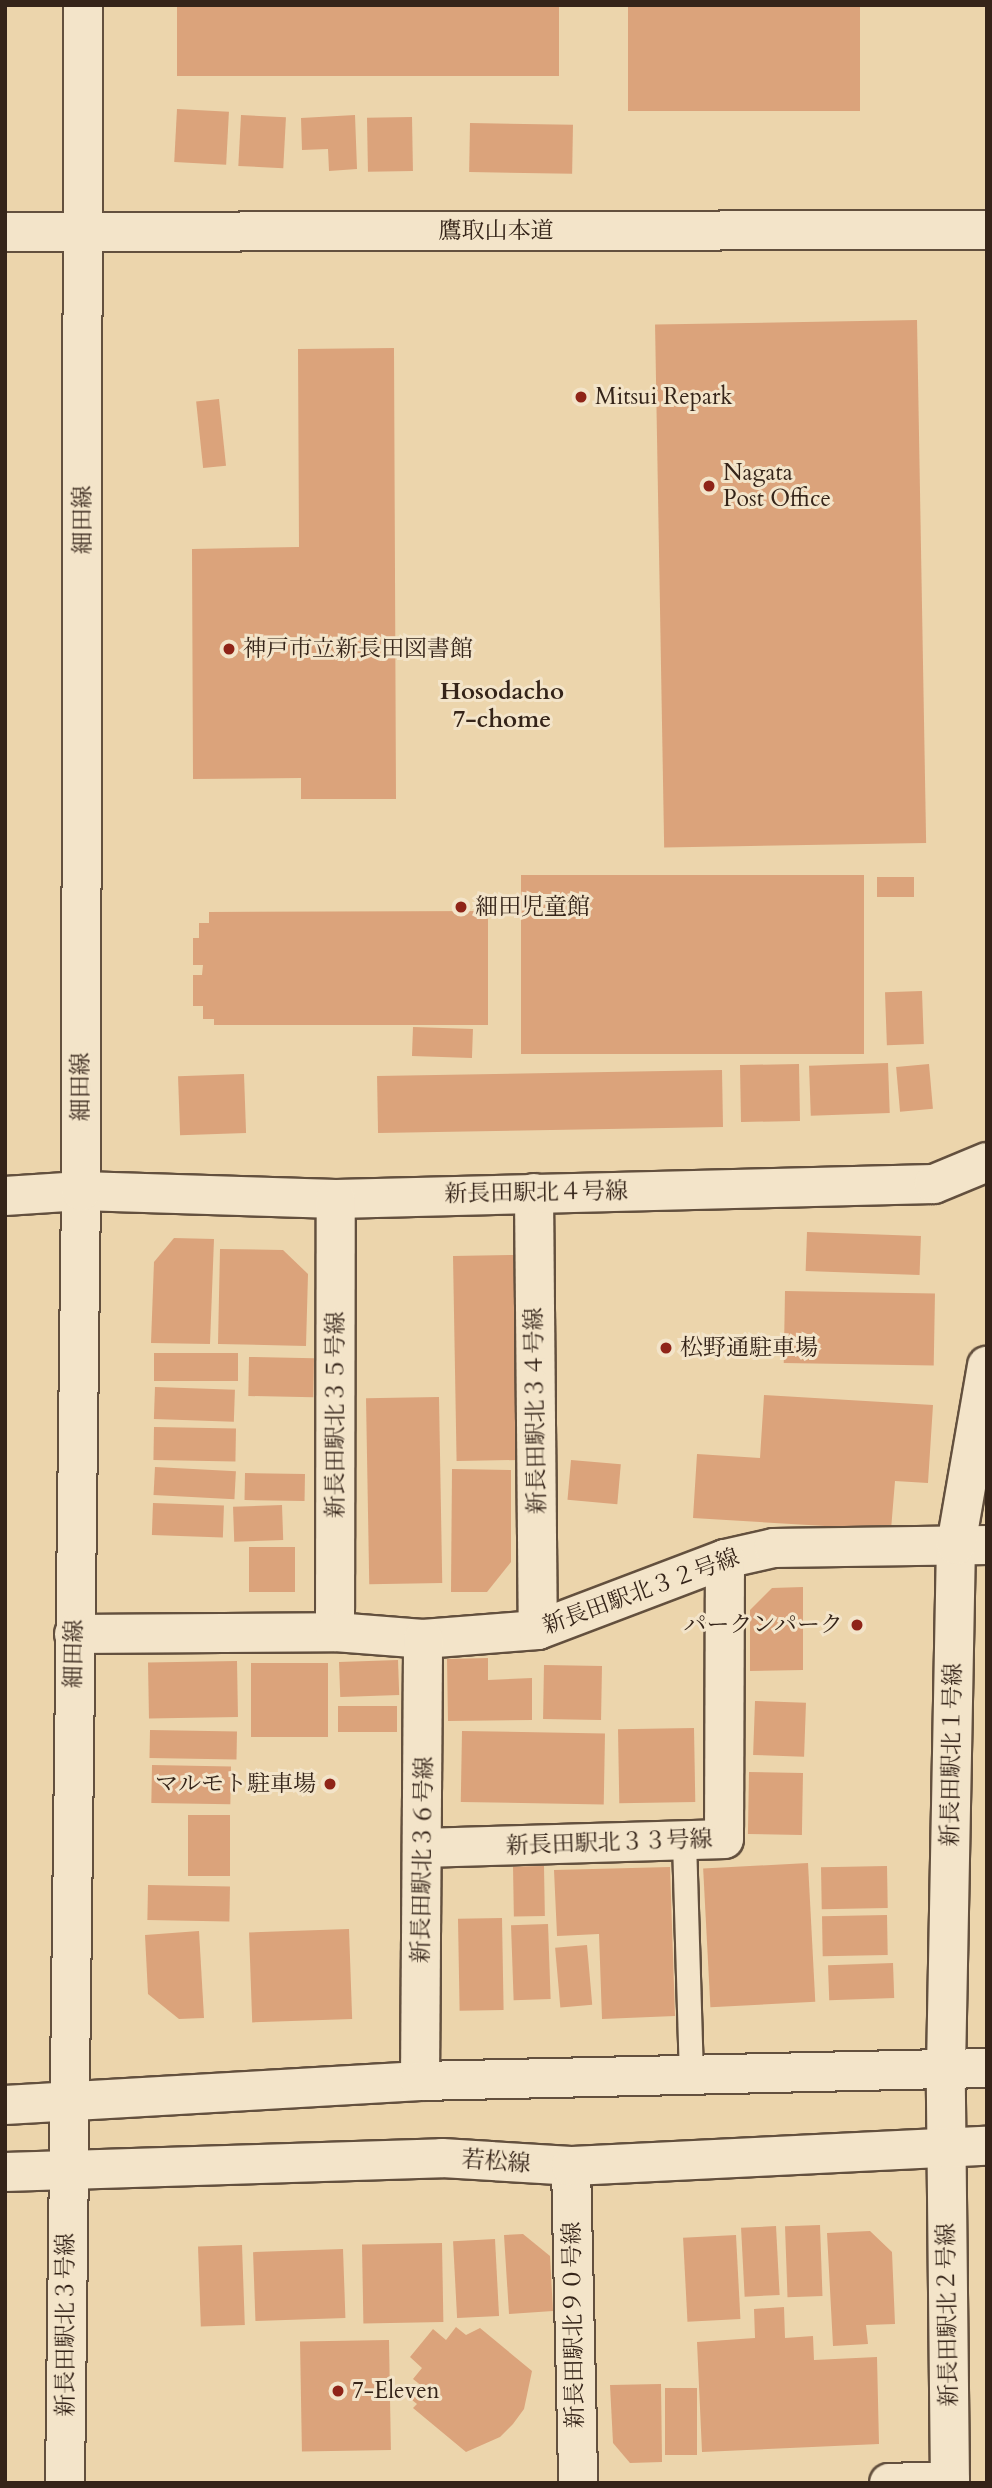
<!DOCTYPE html>
<meta charset="utf-8">
<style>
body{margin:0}
#map{position:relative;width:992px;height:2488px;overflow:hidden;background:#ecd5ac;font-family:Cardo,"Noto Serif JP",serif}
div>[style]{position:absolute}
.building>*{inset:0;background:#dba37b;transform-origin:0 0}
.roads{filter:drop-shadow(2px 0 #63503e) drop-shadow(-2px 0 #63503e) drop-shadow(0 2px #63503e) drop-shadow(0 -2px #63503e)}
.service>*{height:23px;margin:-11.5px;padding:0 11.5px;transform-origin:11.5px;border-radius:11.5px;background:#f3e4c9}
.minor>*{height:38px;margin:-19px;padding:0 19px;transform-origin:19px;border-radius:19px;background:#f3e4c9}
.tertiary>*{height:38px;margin:-19px;padding:0 19px;transform-origin:19px;border-radius:19px;background:#f3e4c9}
.dots>*{width:19px;height:19px;translate:-50% -50%;box-sizing:border-box;border:4px solid #f3e4c9;border-radius:50%}
span{translate:-50% -50%;white-space:nowrap;text-align:center;line-height:1.15;-webkit-text-stroke:6px #f3e4c9;paint-order:stroke}
.street-label{font-size:23px;color:#352419}
.poi-label{font-size:23px;color:#352419}
.left{translate:0 -50%;text-align:left}
.right{translate:-100% -50%;text-align:right}
.neighbourhood-label{font-size:24px;color:#352419;font-weight:700}
.frame{position:absolute;inset:0;border:7px solid #352419;pointer-events:none}
</style>
<div id="map">
<div class="building">
<div style="left:177px;top:5px;width:382px;height:71px"></div>
<div style="left:628px;top:5px;width:232px;height:106px"></div>
<div style="left:177px;top:109px;width:52px;height:53px;rotate:3deg"></div>
<div style="left:241px;top:115px;width:45px;height:51px;rotate:3deg"></div>
<div style="clip-path:polygon(355px 115px,357px 169px,329px 171px,328px 149px,302px 150px,301px 118px)"></div>
<div style="left:412px;top:117px;width:54px;height:45px;rotate:89deg"></div>
<div style="left:470px;top:123px;width:103px;height:49px;rotate:1deg"></div>
<div style="left:917px;top:320px;width:523px;height:262px;rotate:89deg"></div>
<div style="clip-path:polygon(394px 348px,396px 799px,301px 799px,301px 778px,193px 779px,192px 549px,299px 547px,298px 349px)"></div>
<div style="left:219px;top:399px;width:67px;height:23px;rotate:84deg"></div>
<div style="left:521px;top:875px;width:343px;height:179px"></div>
<div style="left:877px;top:877px;width:37px;height:20px"></div>
<div style="clip-path:polygon(488px 911px,488px 1025px,214px 1025px,214px 1019px,203px 1019px,203px 1006px,193px 1006px,193px 975px,202px 975px,203px 965px,193px 965px,193px 938px,199px 938px,199px 923px,209px 923px,209px 912px)"></div>
<div style="left:922px;top:991px;width:53px;height:37px;rotate:88deg"></div>
<div style="left:413px;top:1027px;width:60px;height:29px;rotate:2deg"></div>
<div style="left:888px;top:1063px;width:50px;height:79px;rotate:88deg"></div>
<div style="left:799px;top:1064px;width:57px;height:59px;rotate:89deg"></div>
<div style="left:929px;top:1064px;width:45px;height:33px;rotate:85deg"></div>
<div style="left:722px;top:1070px;width:57px;height:345px;rotate:89deg"></div>
<div style="left:244px;top:1074px;width:59px;height:66px;rotate:88deg"></div>
<div style="left:807px;top:1232px;width:114px;height:39px;rotate:2deg"></div>
<div style="clip-path:polygon(174px 1238px,214px 1239px,210px 1344px,151px 1343px,154px 1262px)"></div>
<div style="clip-path:polygon(220px 1249px,283px 1250px,308px 1274px,306px 1346px,218px 1344px)"></div>
<div style="left:514px;top:1255px;width:205px;height:61px;rotate:89deg"></div>
<div style="left:785px;top:1291px;width:150px;height:72px;rotate:1deg"></div>
<div style="left:154px;top:1353px;width:84px;height:28px"></div>
<div style="left:249px;top:1357px;width:65px;height:39px;rotate:1deg"></div>
<div style="left:155px;top:1387px;width:80px;height:32px;rotate:2deg"></div>
<div style="clip-path:polygon(764px 1395px,933px 1405px,928px 1483px,895px 1481px,891px 1530px,693px 1518px,697px 1454px,760px 1458px)"></div>
<div style="left:439px;top:1397px;width:186px;height:73px;rotate:89deg"></div>
<div style="left:154px;top:1427px;width:82px;height:33px;rotate:1deg"></div>
<div style="left:571px;top:1460px;width:50px;height:40px;rotate:5deg"></div>
<div style="left:155px;top:1467px;width:81px;height:28px;rotate:3deg"></div>
<div style="clip-path:polygon(452px 1469px,511px 1470px,511px 1562px,487px 1592px,451px 1592px)"></div>
<div style="left:245px;top:1473px;width:60px;height:27px;rotate:1deg"></div>
<div style="left:153px;top:1503px;width:71px;height:32px;rotate:2deg"></div>
<div style="left:282px;top:1505px;width:35px;height:49px;rotate:88deg"></div>
<div style="left:249px;top:1547px;width:46px;height:45px"></div>
<div style="clip-path:polygon(803px 1587px,803px 1670px,750px 1671px,750px 1610px,772px 1588px)"></div>
<div style="clip-path:polygon(488px 1658px,488px 1680px,532px 1678px,532px 1720px,448px 1721px,447px 1659px)"></div>
<div style="left:398px;top:1660px;width:35px;height:59px;rotate:88deg"></div>
<div style="left:237px;top:1661px;width:56px;height:89px;rotate:89deg"></div>
<div style="left:251px;top:1663px;width:77px;height:74px"></div>
<div style="left:544px;top:1665px;width:58px;height:54px;rotate:1deg"></div>
<div style="left:755px;top:1701px;width:51px;height:54px;rotate:2deg"></div>
<div style="left:397px;top:1706px;width:26px;height:59px;rotate:90deg"></div>
<div style="left:694px;top:1728px;width:74px;height:76px;rotate:89deg"></div>
<div style="left:150px;top:1730px;width:87px;height:28px;rotate:1deg"></div>
<div style="left:462px;top:1731px;width:143px;height:71px;rotate:1deg"></div>
<div style="left:152px;top:1765px;width:79px;height:38px;rotate:1deg"></div>
<div style="left:749px;top:1772px;width:54px;height:62px;rotate:1deg"></div>
<div style="left:188px;top:1815px;width:42px;height:61px"></div>
<div style="left:808px;top:1863px;width:139px;height:105px;rotate:87deg"></div>
<div style="left:544px;top:1866px;width:50px;height:31px;rotate:89deg"></div>
<div style="left:887px;top:1866px;width:42px;height:66px;rotate:89deg"></div>
<div style="clip-path:polygon(670px 1867px,675px 2016px,602px 2019px,599px 1934px,557px 1936px,554px 1870px)"></div>
<div style="left:148px;top:1885px;width:82px;height:35px;rotate:1deg"></div>
<div style="left:887px;top:1915px;width:40px;height:65px;rotate:89deg"></div>
<div style="left:502px;top:1918px;width:92px;height:44px;rotate:89deg"></div>
<div style="left:548px;top:1924px;width:75px;height:37px;rotate:88deg"></div>
<div style="left:349px;top:1929px;width:90px;height:100px;rotate:88deg"></div>
<div style="clip-path:polygon(199px 1931px,204px 2018px,179px 2019px,148px 1994px,145px 1935px)"></div>
<div style="left:587px;top:1945px;width:60px;height:32px;rotate:85deg"></div>
<div style="left:893px;top:1963px;width:35px;height:65px;rotate:88deg"></div>
<div style="left:820px;top:2225px;width:71px;height:35px;rotate:88deg"></div>
<div style="left:776px;top:2226px;width:69px;height:35px;rotate:87deg"></div>
<div style="clip-path:polygon(870px 2231px,892px 2252px,895px 2324px,866px 2325px,868px 2344px,833px 2346px,827px 2233px)"></div>
<div style="clip-path:polygon(523px 2234px,550px 2256px,553px 2311px,509px 2314px,504px 2235px)"></div>
<div style="left:736px;top:2235px;width:84px;height:53px;rotate:87deg"></div>
<div style="left:495px;top:2239px;width:77px;height:42px;rotate:87deg"></div>
<div style="left:442px;top:2243px;width:79px;height:80px;rotate:89deg"></div>
<div style="left:242px;top:2245px;width:80px;height:44px;rotate:88deg"></div>
<div style="left:343px;top:2249px;width:69px;height:90px;rotate:88deg"></div>
<div style="clip-path:polygon(784px 2307px,785px 2338px,813px 2336px,814px 2360px,877px 2357px,879px 2444px,702px 2452px,697px 2342px,755px 2338px,754px 2309px)"></div>
<div style="clip-path:polygon(456px 2327px,466px 2335px,480px 2328px,532px 2371px,524px 2409px,513px 2424px,500px 2437px,466px 2452px,413px 2408px,417px 2404px,412px 2400px,423px 2387px,413px 2379px,422px 2368px,410px 2357px,433px 2329px,446px 2340px)"></div>
<div style="left:389px;top:2340px;width:110px;height:89px;rotate:89deg"></div>
<div style="clip-path:polygon(661px 2384px,662px 2462px,630px 2463px,613px 2443px,610px 2385px)"></div>
<div style="left:665px;top:2388px;width:32px;height:67px"></div>
</div>
<div class="roads">
<div class="service">
<div style="left:684px;top:1841px;width:234px;rotate:88.3deg"></div>
</div>
<div class="minor">
<div style="left:534px;top:1193px;width:437px;rotate:89.5deg"></div>
<div style="left:5px;top:1196px;width:76px;rotate:-3.8deg"></div>
<div style="left:81px;top:1191px;width:255px;rotate:1.8deg"></div>
<div style="left:336px;top:1199px;width:598px;rotate:-1.44deg"></div>
<div style="left:934px;top:1184px;width:57px;rotate:-22.5deg"></div>
<div style="left:335px;top:1632px;width:433px;rotate:-89.9deg"></div>
<div style="left:74px;top:1634px;width:261px;rotate:-0.4deg"></div>
<div style="left:335px;top:1632px;width:88px;rotate:4.5deg"></div>
<div style="left:423px;top:1639px;width:115px;rotate:-4.5deg"></div>
<div style="left:538px;top:1630px;width:200px;rotate:-20.8deg"></div>
<div style="left:725px;top:1559px;width:50px;rotate:-12.7deg"></div>
<div style="left:774px;top:1548px;width:213px;rotate:-0.8deg"></div>
<div style="left:424px;top:1848px;width:300px;rotate:-1.7deg"></div>
<div style="left:724px;top:1839px;width:280px;rotate:-89.8deg"></div>
<div style="left:420px;top:2081px;width:442px;rotate:-89.6deg"></div>
<div style="left:571px;top:2166px;width:317px;rotate:88.7deg"></div>
<div style="left:889px;top:2483px;width:61px;rotate:-1.9deg"></div>
<div style="left:950px;top:2483px;width:414px;rotate:-90.6deg"></div>
<div style="left:946px;top:2069px;width:524px;rotate:-88.91deg"></div>
<div style="left:956px;top:1545px;width:182px;rotate:-80.2deg"></div>
</div>
<div class="tertiary">
<div style="left:5px;top:232px;width:982px;rotate:-0.12deg"></div>
<div style="left:5px;top:2105px;width:416px;rotate:-3.3deg"></div>
<div style="left:420px;top:2081px;width:567px;rotate:-1.31deg"></div>
<div style="left:5px;top:2172px;width:437px;rotate:-1.8deg"></div>
<div style="left:442px;top:2158px;width:129px;rotate:3.5deg"></div>
<div style="left:571px;top:2166px;width:416px;rotate:-2.8deg"></div>
<div style="left:65px;top:2483px;width:1292px;rotate:-89.29deg"></div>
<div style="left:81px;top:1191px;width:1186px;rotate:-89.9deg"></div>
</div>
</div>
<div class="dots">
<div style="left:581px;top:397px;background:#8f2418"></div>
<div style="left:709px;top:486px;background:#8f2418"></div>
<div style="left:229px;top:649px;background:#8f2418"></div>
<div style="left:461px;top:907px;background:#8f2418"></div>
<div style="left:666px;top:1348px;background:#8f2418"></div>
<div style="left:857px;top:1625px;background:#8f2418"></div>
<div style="left:330px;top:1784px;background:#8f2418"></div>
<div style="left:338px;top:2391px;background:#8f2418"></div>
</div>
<div class="street-label">
<span style="left:496px;top:231px">鷹取山本道</span>
<span style="left:83px;top:520px;rotate:-90deg">細田線</span>
<span style="left:81px;top:1087px;rotate:-90deg">細田線</span>
<span style="left:536px;top:1193px;rotate:-1deg">新長田駅北４号線</span>
<span style="left:536px;top:1411px;rotate:-91deg">新長田駅北３４号線</span>
<span style="left:336px;top:1415px;rotate:-90deg">新長田駅北３５号線</span>
<span style="left:641px;top:1592px;rotate:-20deg">新長田駅北３２号線</span>
<span style="left:74px;top:1654px;rotate:-89deg">細田線</span>
<span style="left:952px;top:1755px;rotate:-89deg">新長田駅北１号線</span>
<span style="left:609px;top:1843px;rotate:-2deg">新長田駅北３３号線</span>
<span style="left:423px;top:1860px;rotate:-89deg">新長田駅北３６号線</span>
<span style="left:496px;top:2162px;rotate:4deg">若松線</span>
<span style="left:948px;top:2315px;rotate:-91deg">新長田駅北２号線</span>
<span style="left:66px;top:2325px;rotate:-90deg">新長田駅北３号線</span>
<span style="left:574px;top:2325px;rotate:-91deg">新長田駅北９０号線</span>
</div>
<div class="poi-label">
<span class="left" style="left:595px;top:397px">Mitsui Repark</span>
<span class="left" style="left:723px;top:486px">Nagata<br>Post Office</span>
<span class="left" style="left:243px;top:649px">神戸市立新長田図書館</span>
<span class="left" style="left:475px;top:907px">細田児童館</span>
<span class="left" style="left:680px;top:1348px">松野通駐車場</span>
<span class="right" style="left:843px;top:1625px">パークンパーク</span>
<span class="right" style="left:316px;top:1784px">マルモト駐車場</span>
<span class="left" style="left:352px;top:2391px">7-Eleven</span>
</div>
<div class="neighbourhood-label">
<span style="left:502px;top:706px">Hosodacho<br>7-chome</span>
</div>
<div class="frame"></div>
</div>
